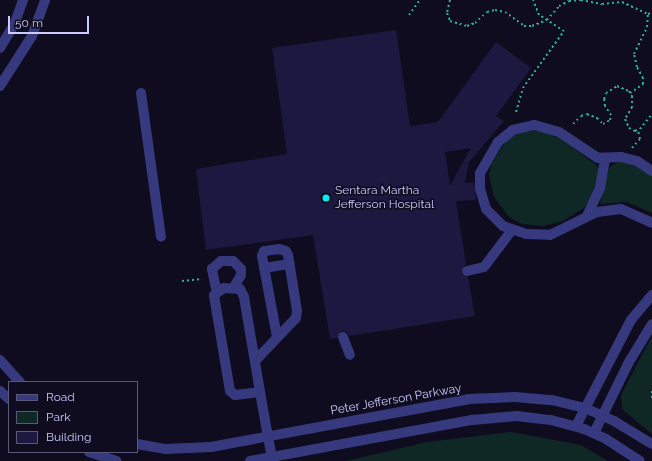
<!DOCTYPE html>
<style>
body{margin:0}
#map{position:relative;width:652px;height:461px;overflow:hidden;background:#0e0c1e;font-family:Raleway,sans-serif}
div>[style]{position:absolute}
.green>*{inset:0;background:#0f2826}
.building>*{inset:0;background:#1d183f}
.path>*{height:2px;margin-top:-1px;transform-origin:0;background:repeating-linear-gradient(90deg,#2daf9e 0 2px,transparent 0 5px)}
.minor>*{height:10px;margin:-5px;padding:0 5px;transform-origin:5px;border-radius:5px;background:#37397e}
.dots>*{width:11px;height:11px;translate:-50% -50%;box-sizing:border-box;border:2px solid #0e0c1e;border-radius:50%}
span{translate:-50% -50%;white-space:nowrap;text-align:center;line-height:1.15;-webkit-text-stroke:3px #0e0c1e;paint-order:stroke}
.poi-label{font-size:12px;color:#cccaff}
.left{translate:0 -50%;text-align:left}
.street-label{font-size:12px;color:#cccaff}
.legend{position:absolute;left:8px;top:381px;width:130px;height:72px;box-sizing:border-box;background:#0e0c1e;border:1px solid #5a5878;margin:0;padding:5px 7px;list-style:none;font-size:12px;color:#cccaff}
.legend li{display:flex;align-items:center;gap:8px;height:20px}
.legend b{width:20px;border:1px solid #5a5878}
.scale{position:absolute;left:8px;top:16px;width:81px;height:18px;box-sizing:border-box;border:2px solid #cccaff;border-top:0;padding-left:5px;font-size:12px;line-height:14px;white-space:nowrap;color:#cccaff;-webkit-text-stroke:3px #0e0c1e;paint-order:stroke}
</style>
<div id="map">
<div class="green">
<div style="clip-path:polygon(540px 130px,563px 140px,595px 164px,599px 169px,600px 179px,590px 200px,584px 208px,563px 221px,543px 226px,522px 224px,509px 217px,494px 197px,489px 176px,491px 165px,506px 140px,523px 131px)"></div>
<div style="clip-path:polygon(619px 161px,638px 164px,652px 175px,652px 213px,627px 202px,600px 204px,609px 168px)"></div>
<div style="clip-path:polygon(652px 336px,652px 434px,622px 409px,621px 395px)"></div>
<div style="clip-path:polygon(511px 432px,581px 445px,608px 461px,346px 461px,427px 442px)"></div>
</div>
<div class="building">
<div style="clip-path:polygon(evenodd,396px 30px,410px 126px,438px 122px,496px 42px,531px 68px,496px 116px,504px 121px,469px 162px,465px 183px,474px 182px,476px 200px,456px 201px,466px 264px,461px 272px,468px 277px,475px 316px,350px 336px,347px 332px,341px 331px,337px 338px,330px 339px,313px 235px,206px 250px,196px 169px,287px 154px,272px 48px,396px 30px,471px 148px,469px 151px,450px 186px,445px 152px,471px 148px)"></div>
</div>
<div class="path">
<div style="left:450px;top:0;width:13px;rotate:103deg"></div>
<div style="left:447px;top:13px;width:9px;rotate:69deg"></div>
<div style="left:450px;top:21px;width:18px;rotate:16deg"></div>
<div style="left:467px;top:26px;width:9px;rotate:-21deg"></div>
<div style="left:475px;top:23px;width:16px;rotate:-43deg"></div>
<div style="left:487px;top:12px;width:8px;rotate:-14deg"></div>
<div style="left:495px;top:10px;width:10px;rotate:11deg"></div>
<div style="left:505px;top:12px;width:24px;rotate:36deg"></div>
<div style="left:524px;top:26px;width:8px"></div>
<div style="left:532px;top:26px;width:16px;rotate:-22deg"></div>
<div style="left:547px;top:20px;width:18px;rotate:-49deg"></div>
<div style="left:559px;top:6px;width:11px;rotate:-27deg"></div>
<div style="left:569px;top:1px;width:12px;rotate:-5deg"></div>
<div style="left:581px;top:0;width:21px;rotate:11deg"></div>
<div style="left:602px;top:4px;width:20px;rotate:-6deg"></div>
<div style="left:622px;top:2px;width:29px;rotate:25deg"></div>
<div style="left:648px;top:14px;width:4px;rotate:-14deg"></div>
<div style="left:409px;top:15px;width:19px;rotate:-54deg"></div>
<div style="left:630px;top:93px;width:16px;rotate:-35deg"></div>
<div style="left:643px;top:84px;width:6px;rotate:-90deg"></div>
<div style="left:643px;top:78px;width:13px;rotate:-119deg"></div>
<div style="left:637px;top:67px;width:13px;rotate:-103deg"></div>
<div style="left:634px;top:54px;width:30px;rotate:-64deg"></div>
<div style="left:647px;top:27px;width:13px;rotate:-86deg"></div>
<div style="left:516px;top:112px;width:25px;rotate:-74deg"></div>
<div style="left:523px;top:88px;width:70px;rotate:-54.3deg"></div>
<div style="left:564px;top:31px;width:30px;rotate:-147deg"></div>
<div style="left:539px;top:15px;width:16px;rotate:-112deg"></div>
<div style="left:573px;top:124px;width:11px;rotate:-45deg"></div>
<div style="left:581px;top:116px;width:6px;rotate:-18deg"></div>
<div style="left:587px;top:114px;width:11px;rotate:22deg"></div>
<div style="left:597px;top:118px;width:8px;rotate:45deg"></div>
<div style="left:603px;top:124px;width:8px;rotate:-30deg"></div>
<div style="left:610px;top:120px;width:5px;rotate:-79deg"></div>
<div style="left:611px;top:115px;width:11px;rotate:-124deg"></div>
<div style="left:605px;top:106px;width:7px;rotate:-98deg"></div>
<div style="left:604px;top:99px;width:6px;rotate:-72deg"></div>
<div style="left:606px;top:93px;width:13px;rotate:-32deg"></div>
<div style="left:617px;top:86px;width:13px;rotate:23deg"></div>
<div style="left:629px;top:91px;width:6px;rotate:59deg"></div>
<div style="left:632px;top:96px;width:11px;rotate:90deg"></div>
<div style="left:632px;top:107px;width:14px;rotate:120deg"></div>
<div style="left:625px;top:119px;width:10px;rotate:66deg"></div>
<div style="left:629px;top:128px;width:7px;rotate:27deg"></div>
<div style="left:635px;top:131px;width:5px;rotate:-22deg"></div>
<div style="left:640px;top:129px;width:19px;rotate:-51deg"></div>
<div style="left:632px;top:148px;width:12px;rotate:-48deg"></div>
<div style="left:640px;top:139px;width:9px;rotate:-103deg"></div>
<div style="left:182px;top:281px;width:20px;rotate:-6deg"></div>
<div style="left:652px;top:391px;width:8px;rotate:90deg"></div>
</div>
<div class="minor">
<div style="left:0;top:48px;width:27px;rotate:-59deg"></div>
<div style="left:14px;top:25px;width:27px;rotate:-70deg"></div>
<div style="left:0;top:86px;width:59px;rotate:-57.4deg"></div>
<div style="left:32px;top:36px;width:38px;rotate:-70deg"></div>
<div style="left:141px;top:93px;width:145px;rotate:82.1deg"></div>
<div style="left:652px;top:171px;width:18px;rotate:-146deg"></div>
<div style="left:637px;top:161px;width:16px;rotate:-166deg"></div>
<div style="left:621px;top:157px;width:23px;rotate:178deg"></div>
<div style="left:598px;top:158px;width:47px;rotate:-146.3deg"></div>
<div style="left:559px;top:132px;width:26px;rotate:-164deg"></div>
<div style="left:534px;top:125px;width:22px;rotate:167deg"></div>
<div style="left:513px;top:130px;width:19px;rotate:141deg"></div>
<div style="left:498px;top:142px;width:36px;rotate:120deg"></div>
<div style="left:480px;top:173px;width:16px;rotate:90deg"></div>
<div style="left:480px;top:189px;width:21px;rotate:73deg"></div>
<div style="left:486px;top:209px;width:24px;rotate:45deg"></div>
<div style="left:503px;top:226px;width:24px;rotate:19deg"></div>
<div style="left:526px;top:234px;width:24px;rotate:2deg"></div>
<div style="left:550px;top:235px;width:52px;rotate:-26.1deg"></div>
<div style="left:597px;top:212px;width:24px;rotate:-7deg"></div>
<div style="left:621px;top:209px;width:34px;rotate:24deg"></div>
<div style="left:587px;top:216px;width:31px;rotate:-65deg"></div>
<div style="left:600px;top:188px;width:28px;rotate:-80deg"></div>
<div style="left:264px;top:268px;width:26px;rotate:-9deg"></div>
<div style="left:467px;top:271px;width:17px;rotate:-13deg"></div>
<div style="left:484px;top:267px;width:46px;rotate:-52.9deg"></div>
<div style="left:217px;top:293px;width:25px;rotate:-102deg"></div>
<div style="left:212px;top:269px;width:12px;rotate:-42deg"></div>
<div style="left:221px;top:261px;width:12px"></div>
<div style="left:233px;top:261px;width:11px;rotate:45deg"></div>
<div style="left:241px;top:269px;width:6px;rotate:90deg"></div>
<div style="left:241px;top:275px;width:14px;rotate:120deg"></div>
<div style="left:343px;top:337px;width:19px;rotate:69deg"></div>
<div style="left:0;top:360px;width:30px;rotate:48deg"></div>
<div style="left:255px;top:361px;width:59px;rotate:-46.4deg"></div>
<div style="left:296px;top:318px;width:7px;rotate:-82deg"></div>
<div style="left:297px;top:311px;width:57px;rotate:-99.1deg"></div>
<div style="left:288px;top:255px;width:4px;rotate:-117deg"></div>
<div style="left:286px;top:251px;width:7px;rotate:-164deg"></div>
<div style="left:279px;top:249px;width:15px;rotate:172deg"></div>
<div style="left:264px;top:251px;width:5px;rotate:112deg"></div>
<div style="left:262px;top:256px;width:82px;rotate:79.5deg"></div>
<div style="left:0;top:391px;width:12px;rotate:42deg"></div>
<div style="left:260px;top:392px;width:25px;rotate:173deg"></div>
<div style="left:235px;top:395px;width:6px;rotate:-141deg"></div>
<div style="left:230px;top:391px;width:97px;rotate:-99.5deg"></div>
<div style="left:214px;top:295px;width:12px;rotate:-35deg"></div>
<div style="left:224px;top:288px;width:16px;rotate:4deg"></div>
<div style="left:240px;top:289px;width:9px;rotate:63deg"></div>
<div style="left:244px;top:297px;width:96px;rotate:80.4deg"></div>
<div style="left:260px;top:392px;width:46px;rotate:79.9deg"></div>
<div style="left:268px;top:437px;width:20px;rotate:79deg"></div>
<div style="left:576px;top:426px;width:119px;rotate:-62.6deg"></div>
<div style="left:631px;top:320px;width:33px;rotate:-50deg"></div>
<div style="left:594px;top:433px;width:79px;rotate:-63.8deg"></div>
<div style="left:629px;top:362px;width:44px;rotate:-58.8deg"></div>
<div style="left:137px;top:444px;width:28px;rotate:10deg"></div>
<div style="left:165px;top:449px;width:46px;rotate:-2.5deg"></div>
<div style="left:211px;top:447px;width:262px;rotate:-10.5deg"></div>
<div style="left:469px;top:399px;width:46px;rotate:-2.5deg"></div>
<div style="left:515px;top:397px;width:37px;rotate:5deg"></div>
<div style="left:552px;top:400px;width:34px;rotate:14deg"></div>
<div style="left:585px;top:408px;width:32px;rotate:24deg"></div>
<div style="left:614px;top:421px;width:44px;rotate:31.2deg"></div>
<div style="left:89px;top:452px;width:29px;rotate:18deg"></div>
<div style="left:250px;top:461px;width:226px;rotate:-10.5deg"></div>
<div style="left:472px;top:420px;width:45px;rotate:-5.1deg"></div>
<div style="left:517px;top:416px;width:34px;rotate:7deg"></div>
<div style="left:551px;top:420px;width:34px;rotate:15deg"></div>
<div style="left:584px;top:429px;width:24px;rotate:24deg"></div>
<div style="left:606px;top:439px;width:40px;rotate:32.9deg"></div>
</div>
<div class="dots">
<div style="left:326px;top:198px;background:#00edf4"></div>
</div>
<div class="poi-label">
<span class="left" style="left:335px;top:198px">Sentara Martha<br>Jefferson Hospital</span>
</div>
<div class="street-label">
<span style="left:396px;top:400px;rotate:-10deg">Peter Jefferson Parkway</span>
</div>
<ul class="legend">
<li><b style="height:5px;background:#37397e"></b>Road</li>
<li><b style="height:11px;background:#0f2826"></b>Park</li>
<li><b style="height:11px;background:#1d183f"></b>Building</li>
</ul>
<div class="scale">50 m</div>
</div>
